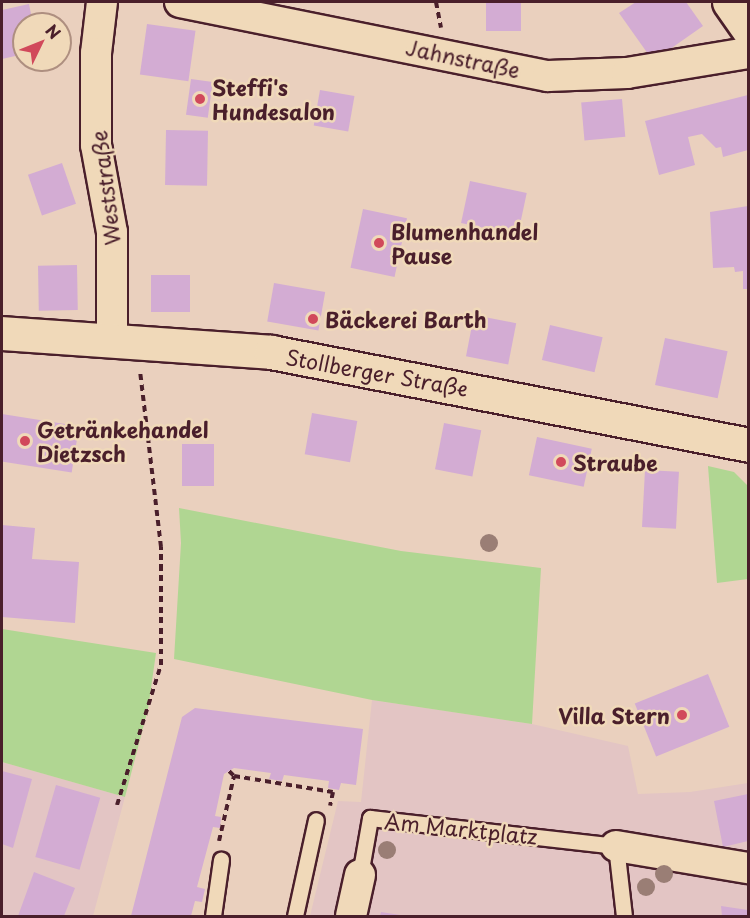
<!DOCTYPE html>
<meta charset="utf-8">
<style>
body{margin:0}
#map{position:relative;width:750px;height:918px;overflow:hidden;background:#ead0be;font-family:"Playpen Sans",sans-serif}
div>[style]{position:absolute}
.built>*{inset:0;background:#e3c5c4}
.green>*{inset:0;background:#b0d692}
.building>*{inset:0;background:#d3acd3;transform-origin:0 0}
.path>*{height:4px;margin-top:-2px;transform-origin:0;background:repeating-linear-gradient(90deg,#4a1f2b 0 6px,transparent 0 10.5px)}
.roads{filter:drop-shadow(2px 0 #4a1f2b) drop-shadow(-2px 0 #4a1f2b) drop-shadow(0 2px #4a1f2b) drop-shadow(0 -2px #4a1f2b)}
.service>*{height:15px;margin:-7.5px;padding:0 7.5px;transform-origin:7.5px;border-radius:7.5px;background:#f0d9b9}
.minor>*{height:30px;margin:-15px;padding:0 15px;transform-origin:15px;border-radius:15px;background:#f0d9b9}
.tertiary>*{height:33px;margin:-16.5px;padding:0 16.5px;transform-origin:16.5px;border-radius:16.5px;background:#f0d9b9}
.secondary>*{height:33px;margin:-16.5px;padding:0 16.5px;transform-origin:16.5px;border-radius:16.5px;background:#f0d9b9}
.trees>*{width:18px;height:18px;margin:-9px;border-radius:50%;background:#9a7e75}
.dots>*{width:16px;height:16px;translate:-50% -50%;box-sizing:border-box;border:3px solid #f0d9b9;border-radius:50%}
span{translate:-50% -50%;white-space:nowrap;text-align:center;line-height:1.15;-webkit-text-stroke:5px #f0d9b9;paint-order:stroke}
.street-label{font-size:21px;color:#4a1f2b}
.poi-label{font-size:21px;color:#4a1f2b;font-weight:700}
.left{translate:0 -50%;text-align:left}
.right{translate:-100% -50%;text-align:right}
.frame{position:absolute;inset:0;border:3px solid #4a1f2b;pointer-events:none}
.north{position:absolute;left:12px;top:12px;width:60px;height:60px;box-sizing:border-box;background:#f0d9b9;border:2px solid #ae8f80;border-radius:50%;rotate:47deg;font-size:16px;font-weight:700;line-height:24px;text-align:center;color:#4a1f2b}
.north::after{content:'';display:block;margin:auto;width:21px;height:27px;background:#d1495b;clip-path:polygon(50% 0,100% 100%,50% 72%,0 100%)}
</style>
<div id="map">
<div class="built">
<div style="clip-path:polygon(372px 700px,532px 724px,628px 746px,638px 794px,690px 792px,748px 783px,748px 916px,310px 916px,338px 801px,361px 802px)"></div>
<div style="clip-path:polygon(2px 762px,125px 797px,93px 916px,2px 916px)"></div>
</div>
<div class="green">
<div style="clip-path:polygon(708px 466px,734px 472px,748px 486px,748px 579px,717px 583px)"></div>
<div style="clip-path:polygon(179px 508px,401px 551px,541px 568px,532px 724px,372px 700px,174px 659px,181px 543px)"></div>
<div style="clip-path:polygon(2px 629px,156px 653px,148px 709px,125px 797px,2px 762px)"></div>
</div>
<div class="building">
<div style="left:486px;top:2px;width:35px;height:29px"></div>
<div style="clip-path:polygon(636px 2px,686px 2px,703px 26px,653px 61px,619px 13px)"></div>
<div style="clip-path:polygon(29px 4px,33px 24px,24px 24px,24px 54px,2px 59px,2px 10px)"></div>
<div style="left:147px;top:24px;width:49px;height:51px;rotate:8deg"></div>
<div style="left:191px;top:79px;width:22px;height:36px;rotate:8deg"></div>
<div style="left:320px;top:90px;width:35px;height:36px;rotate:10deg"></div>
<div style="clip-path:polygon(748px 95px,748px 150px,723px 157px,721px 147px,716px 148px,702px 134px,688px 137px,695px 165px,659px 175px,645px 121px)"></div>
<div style="left:622px;top:99px;width:38px;height:41px;rotate:85deg"></div>
<div style="left:166px;top:130px;width:42px;height:55px;rotate:1deg"></div>
<div style="left:62px;top:163px;width:43px;height:36px;rotate:71deg"></div>
<div style="left:470px;top:181px;width:58px;height:43px;rotate:12deg"></div>
<div style="clip-path:polygon(748px 206px,748px 289px,743px 289px,743px 271px,735px 272px,734px 267px,713px 268px,710px 212px)"></div>
<div style="left:363px;top:209px;width:45px;height:60px;rotate:12deg"></div>
<div style="left:77px;top:265px;width:45px;height:39px;rotate:89deg"></div>
<div style="left:151px;top:275px;width:39px;height:37px"></div>
<div style="left:274px;top:283px;width:52px;height:39px;rotate:10deg"></div>
<div style="left:474px;top:315px;width:43px;height:42px;rotate:11deg"></div>
<div style="left:550px;top:325px;width:54px;height:36px;rotate:13deg"></div>
<div style="left:665px;top:338px;width:64px;height:48px;rotate:12deg"></div>
<div style="left:312px;top:413px;width:46px;height:42px;rotate:10deg"></div>
<div style="left:2px;top:414px;width:78px;height:47px;rotate:9deg"></div>
<div style="left:444px;top:423px;width:38px;height:47px;rotate:11deg"></div>
<div style="left:537px;top:437px;width:56px;height:39px;rotate:12deg"></div>
<div style="left:182px;top:444px;width:32px;height:42px"></div>
<div style="left:645px;top:470px;width:34px;height:57px;rotate:3deg"></div>
<div style="clip-path:polygon(2px 525px,35px 528px,32px 559px,79px 562px,75px 623px,2px 617px)"></div>
<div style="left:708px;top:674px;width:57px;height:79px;rotate:68deg"></div>
<div style="clip-path:polygon(195px 708px,363px 729px,356px 785px,341px 783px,339px 790px,328px 788px,329px 781px,284px 775px,282px 781px,269px 779px,271px 773px,234px 768px,224px 774px,215px 816px,221px 817px,220px 828px,213px 827px,197px 887px,205px 889px,202px 902px,195px 901px,191px 916px,131px 916px,182px 717px)"></div>
<div style="clip-path:polygon(2px 771px,32px 779px,13px 848px,2px 844px)"></div>
<div style="left:56px;top:785px;width:46px;height:75px;rotate:16deg"></div>
<div style="clip-path:polygon(748px 794px,748px 841px,723px 847px,714px 801px)"></div>
<div style="clip-path:polygon(34px 872px,75px 888px,64px 916px,18px 916px)"></div>
<div style="clip-path:polygon(721px 906px,748px 910px,748px 916px,722px 916px)"></div>
<div style="clip-path:polygon(381px 912px,400px 915px,400px 916px,380px 916px)"></div>
</div>
<div class="path">
<div style="left:436px;top:2px;width:26px;rotate:79deg"></div>
<div style="left:229px;top:771px;width:7px;rotate:45deg"></div>
<div style="left:117px;top:805px;width:147px;rotate:-72.6deg"></div>
<div style="left:161px;top:665px;width:118px;rotate:-90deg"></div>
<div style="left:161px;top:547px;width:178px;rotate:-96.8deg"></div>
<div style="left:219px;top:841px;width:67px;rotate:-77deg"></div>
<div style="left:234px;top:776px;width:100px;rotate:9.2deg"></div>
<div style="left:333px;top:792px;width:14px;rotate:102deg"></div>
</div>
<div class="roads">
<div class="service">
<div style="left:360px;top:875px;width:58px;rotate:-80deg"></div>
<div style="left:370px;top:818px;width:248px;rotate:6.5deg"></div>
<div style="left:616px;top:846px;width:70px;rotate:83.5deg"></div>
<div style="left:213px;top:916px;width:57px;rotate:-81.9deg"></div>
<div style="left:295px;top:916px;width:98px;rotate:-77.7deg"></div>
</div>
<div class="minor">
<div style="left:102px;top:2px;width:51px;rotate:96.7deg"></div>
<div style="left:96px;top:53px;width:92px;rotate:90deg"></div>
<div style="left:96px;top:145px;width:88px;rotate:79.6deg"></div>
<div style="left:112px;top:232px;width:106px;rotate:90deg"></div>
<div style="left:180px;top:2px;width:375px;rotate:11.4deg"></div>
<div style="left:548px;top:76px;width:79px;rotate:-2.2deg"></div>
<div style="left:627px;top:73px;width:123px;rotate:-9.4deg"></div>
<div style="left:616px;top:846px;width:134px;rotate:9.5deg"></div>
<div style="left:351px;top:916px;width:42px;rotate:-77.6deg"></div>
</div>
<div class="tertiary">
<div style="left:729px;top:2px;width:33px;rotate:55deg"></div>
</div>
<div class="secondary">
<div style="left:2px;top:333px;width:270px;rotate:4deg"></div>
<div style="left:271px;top:352px;width:486px;rotate:11deg"></div>
</div>
</div>
<div class="trees">
<div style="left:489px;top:543px"></div>
<div style="left:387px;top:850px"></div>
<div style="left:664px;top:874px"></div>
<div style="left:646px;top:887px"></div>
</div>
<div class="dots">
<div style="left:200px;top:99px;background:#d1495b"></div>
<div style="left:379px;top:243px;background:#d1495b"></div>
<div style="left:313px;top:319px;background:#d1495b"></div>
<div style="left:25px;top:441px;background:#d1495b"></div>
<div style="left:561px;top:462px;background:#d1495b"></div>
<div style="left:682px;top:715px;background:#d1495b"></div>
</div>
<div class="street-label">
<span style="left:463px;top:58px;rotate:12deg">Jahnstraße</span>
<span style="left:105px;top:188px;rotate:-97deg">Weststraße</span>
<span style="left:377px;top:372px;rotate:10deg">Stollberger Straße</span>
<span style="left:461px;top:828px;rotate:6deg">Am Marktplatz</span>
</div>
<div class="poi-label">
<span class="left" style="left:212px;top:99px">Steffi's<br>Hundesalon</span>
<span class="left" style="left:391px;top:243px">Blumenhandel<br>Pause</span>
<span class="left" style="left:325px;top:319px">Bäckerei Barth</span>
<span class="left" style="left:37px;top:441px">Getränkehandel<br>Dietzsch</span>
<span class="left" style="left:573px;top:462px">Straube</span>
<span class="right" style="left:670px;top:715px">Villa Stern</span>
</div>
<div class="frame"></div>
<div class="north">N</div>
</div>
